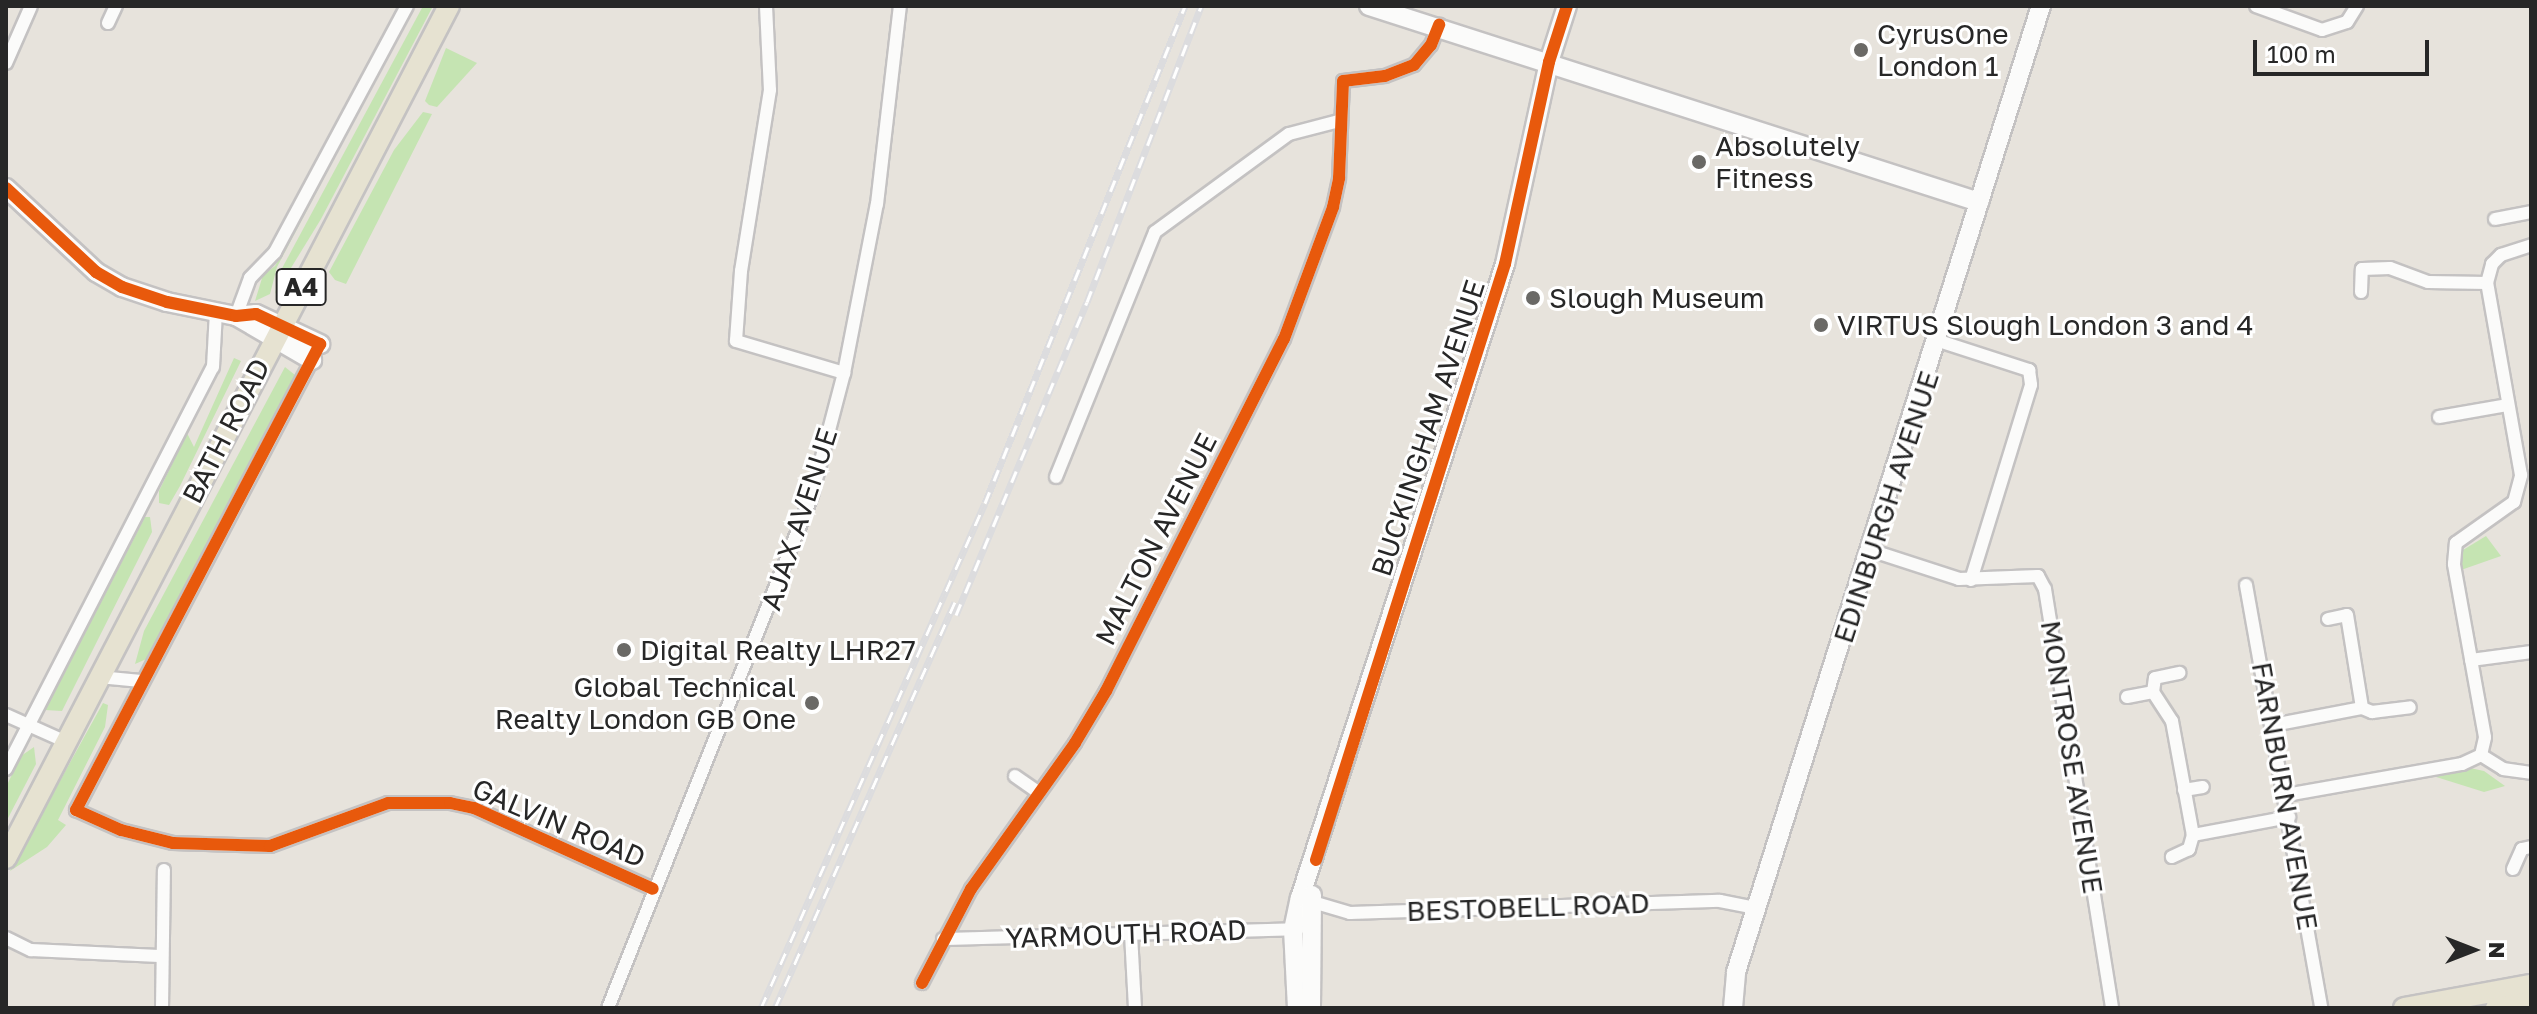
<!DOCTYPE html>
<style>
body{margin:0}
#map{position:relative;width:2537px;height:1014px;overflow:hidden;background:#e7e3dc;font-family:"Golos Text",sans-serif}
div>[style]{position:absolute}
.green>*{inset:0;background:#c5e4b2}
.roads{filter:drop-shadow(2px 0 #c4c2c2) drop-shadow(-2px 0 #c4c2c2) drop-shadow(0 2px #c4c2c2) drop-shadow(0 -2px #c4c2c2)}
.street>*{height:12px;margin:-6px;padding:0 6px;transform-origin:6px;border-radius:6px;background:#fbfbfa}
.secondary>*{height:18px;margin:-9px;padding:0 9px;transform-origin:9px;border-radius:9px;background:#fbfbfa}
.primary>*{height:20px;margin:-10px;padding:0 10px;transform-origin:10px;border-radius:10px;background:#e6e2d1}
.rail>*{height:7px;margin-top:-3.5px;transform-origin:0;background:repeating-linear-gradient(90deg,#fff 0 12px,#dcdcde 0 24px);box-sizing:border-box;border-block:2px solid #dcdcde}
.cycleway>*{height:12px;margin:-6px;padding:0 6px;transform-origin:6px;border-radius:6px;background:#e8590c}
.dots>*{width:22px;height:22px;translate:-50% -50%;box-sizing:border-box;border:4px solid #fff;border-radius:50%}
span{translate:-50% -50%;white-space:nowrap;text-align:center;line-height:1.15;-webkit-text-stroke:6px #fff;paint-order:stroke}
.shield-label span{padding:2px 6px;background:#fff;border:2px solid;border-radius:6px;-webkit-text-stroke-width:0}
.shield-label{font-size:26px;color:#272727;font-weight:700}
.poi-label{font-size:28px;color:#272727}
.left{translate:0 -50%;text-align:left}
.right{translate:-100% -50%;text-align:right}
.street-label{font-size:28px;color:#272727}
.frame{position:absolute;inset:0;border:8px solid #272727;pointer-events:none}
.north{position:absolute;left:2433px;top:910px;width:80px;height:80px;-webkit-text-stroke:6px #fff;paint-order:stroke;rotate:90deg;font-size:22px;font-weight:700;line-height:32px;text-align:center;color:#272727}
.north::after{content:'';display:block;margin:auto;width:28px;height:36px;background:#272727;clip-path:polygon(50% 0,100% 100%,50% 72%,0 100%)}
.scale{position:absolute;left:2253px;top:40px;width:176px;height:36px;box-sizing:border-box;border:4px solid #272727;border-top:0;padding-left:10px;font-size:24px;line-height:28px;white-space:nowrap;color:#272727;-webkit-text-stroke:6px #fff;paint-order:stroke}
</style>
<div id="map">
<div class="green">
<div style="clip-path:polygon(415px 6px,277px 267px,270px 294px,255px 301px,263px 275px,275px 266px)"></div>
<div style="clip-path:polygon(423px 6px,433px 6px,321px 219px,275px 294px,280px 272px)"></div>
<div style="clip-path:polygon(446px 48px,477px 63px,437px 107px,429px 105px,425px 101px)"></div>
<div style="clip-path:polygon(423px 112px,432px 114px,346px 284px,335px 280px,329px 272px,394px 150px)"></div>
<div style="clip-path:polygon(234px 358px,241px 361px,180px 486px,169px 505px,159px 503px,159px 491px,187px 433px,194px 447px)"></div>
<div style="clip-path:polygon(285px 367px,295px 375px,256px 452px,151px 657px,135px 664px,144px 631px)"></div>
<div style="clip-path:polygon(145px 517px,150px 517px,152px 532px,62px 711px,45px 710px)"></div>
<div style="clip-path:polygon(2486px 536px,2501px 556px,2461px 570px,2463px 550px)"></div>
<div style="clip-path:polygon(103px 703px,108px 705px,105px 727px,58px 820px,66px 825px,47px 847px,10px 871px)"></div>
<div style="clip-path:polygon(34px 747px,36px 764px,6px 822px,6px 787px,21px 756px)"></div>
<div style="clip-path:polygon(2470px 768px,2484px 771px,2505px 786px,2484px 792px,2433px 776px)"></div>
</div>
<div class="roads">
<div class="street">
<div style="left:766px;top:6px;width:84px;rotate:87.3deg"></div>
<div style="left:770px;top:90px;width:183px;rotate:99.1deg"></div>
<div style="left:741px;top:271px;width:70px;rotate:94.1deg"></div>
<div style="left:736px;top:341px;width:113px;rotate:16.5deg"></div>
<div style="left:2256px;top:6px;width:70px;rotate:20deg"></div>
<div style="left:2322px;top:30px;width:26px;rotate:-18deg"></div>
<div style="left:2347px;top:22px;width:19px;rotate:-58deg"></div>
<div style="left:108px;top:23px;width:19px;rotate:-65deg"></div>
<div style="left:6px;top:63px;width:62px;rotate:-66.3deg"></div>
<div style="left:2495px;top:219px;width:37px;rotate:-11deg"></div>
<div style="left:2361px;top:292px;width:23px;rotate:-88deg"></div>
<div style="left:2362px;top:269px;width:28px;rotate:-2deg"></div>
<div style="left:2390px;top:268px;width:40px;rotate:20.2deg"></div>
<div style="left:2428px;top:282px;width:59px;rotate:1deg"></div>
<div style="left:236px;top:316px;width:40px;rotate:-69.8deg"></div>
<div style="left:250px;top:278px;width:36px;rotate:-46deg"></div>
<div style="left:275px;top:252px;width:279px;rotate:-61.8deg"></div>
<div style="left:1939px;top:341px;width:95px;rotate:17.9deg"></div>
<div style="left:2029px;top:370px;width:15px;rotate:82deg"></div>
<div style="left:2031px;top:385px;width:204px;rotate:107.1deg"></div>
<div style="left:314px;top:356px;width:513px;rotate:117.66deg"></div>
<div style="left:76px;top:810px;width:49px;rotate:24deg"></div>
<div style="left:121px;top:830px;width:54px;rotate:14deg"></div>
<div style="left:173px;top:843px;width:97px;rotate:1.8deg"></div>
<div style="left:270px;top:846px;width:126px;rotate:-20deg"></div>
<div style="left:388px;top:803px;width:62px"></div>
<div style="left:450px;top:803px;width:25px;rotate:12deg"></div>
<div style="left:474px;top:808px;width:196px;rotate:24.3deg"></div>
<div style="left:2439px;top:417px;width:70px;rotate:-9.9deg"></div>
<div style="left:1056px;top:477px;width:264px;rotate:-68deg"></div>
<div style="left:1155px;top:232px;width:166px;rotate:-36.2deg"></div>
<div style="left:1289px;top:134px;width:52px;rotate:-14.6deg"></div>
<div style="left:1873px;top:551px;width:90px;rotate:18deg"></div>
<div style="left:1959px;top:579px;width:79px;rotate:-2.2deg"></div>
<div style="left:2038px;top:576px;width:15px;rotate:62deg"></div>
<div style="left:2045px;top:589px;width:424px;rotate:80.9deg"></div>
<div style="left:2246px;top:585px;width:430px;rotate:79.9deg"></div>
<div style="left:2328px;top:619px;width:19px;rotate:-12deg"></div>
<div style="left:2347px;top:615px;width:94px;rotate:80.8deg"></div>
<div style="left:2471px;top:660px;width:61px;rotate:-7.6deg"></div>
<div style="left:99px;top:677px;width:42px;rotate:5.4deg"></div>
<div style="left:2153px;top:692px;width:14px;rotate:-82deg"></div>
<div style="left:2155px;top:678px;width:25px;rotate:-12deg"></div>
<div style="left:2127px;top:697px;width:26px;rotate:-11deg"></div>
<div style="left:2153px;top:692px;width:35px;rotate:57deg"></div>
<div style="left:2172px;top:721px;width:116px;rotate:79.6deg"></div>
<div style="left:2193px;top:835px;width:15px;rotate:106deg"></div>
<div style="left:2189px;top:849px;width:19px;rotate:155deg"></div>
<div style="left:6px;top:715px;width:64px;rotate:24.1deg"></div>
<div style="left:2273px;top:725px;width:91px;rotate:-10.8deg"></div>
<div style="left:2362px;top:708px;width:11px;rotate:22deg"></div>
<div style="left:2372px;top:712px;width:38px;rotate:-7deg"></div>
<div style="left:2481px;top:755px;width:26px;rotate:32deg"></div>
<div style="left:2503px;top:769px;width:28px;rotate:8deg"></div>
<div style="left:6px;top:769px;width:452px;rotate:-62.8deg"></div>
<div style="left:213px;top:367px;width:56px;rotate:-86.9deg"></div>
<div style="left:1015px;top:776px;width:28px;rotate:35deg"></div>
<div style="left:2184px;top:790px;width:19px;rotate:-9deg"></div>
<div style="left:2286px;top:795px;width:179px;rotate:-10deg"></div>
<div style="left:2462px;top:764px;width:21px;rotate:-25deg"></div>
<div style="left:2481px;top:755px;width:18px;rotate:-77deg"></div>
<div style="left:2485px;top:737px;width:176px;rotate:-100.2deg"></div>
<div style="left:2454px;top:564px;width:21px;rotate:-85deg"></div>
<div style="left:2456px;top:543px;width:71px;rotate:-35.3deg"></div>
<div style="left:2514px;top:502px;width:28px;rotate:-75deg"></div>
<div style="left:2521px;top:475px;width:195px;rotate:-100deg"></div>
<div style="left:2487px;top:283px;width:20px;rotate:-75deg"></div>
<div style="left:2492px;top:264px;width:13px;rotate:-45deg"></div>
<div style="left:2501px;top:255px;width:32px;rotate:-18deg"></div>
<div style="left:2193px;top:835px;width:98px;rotate:-10.6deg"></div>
<div style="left:2513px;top:869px;width:22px;rotate:-66deg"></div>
<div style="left:2522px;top:849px;width:9px;rotate:-13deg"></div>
<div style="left:1306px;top:900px;width:46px;rotate:16.5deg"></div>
<div style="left:1350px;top:913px;width:370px;rotate:-1.9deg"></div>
<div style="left:1720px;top:901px;width:37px;rotate:11deg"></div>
<div style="left:1131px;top:934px;width:74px;rotate:86.9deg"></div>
<div style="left:6px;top:938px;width:28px;rotate:26deg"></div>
<div style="left:31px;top:950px;width:128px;rotate:2.7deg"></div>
<div style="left:943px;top:939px;width:355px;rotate:-1.6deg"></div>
<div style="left:922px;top:983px;width:106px;rotate:-62.5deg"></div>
<div style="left:971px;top:889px;width:179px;rotate:-54.5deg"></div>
<div style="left:1075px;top:743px;width:61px;rotate:-59.2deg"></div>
<div style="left:1106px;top:691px;width:394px;rotate:-63.2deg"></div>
<div style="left:1284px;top:339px;width:141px;rotate:-69.6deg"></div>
<div style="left:1333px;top:207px;width:30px;rotate:-78deg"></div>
<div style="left:1339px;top:178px;width:97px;rotate:-87.6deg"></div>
<div style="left:1343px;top:81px;width:42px;rotate:-6.8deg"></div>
<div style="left:1385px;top:76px;width:31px;rotate:-21deg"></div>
<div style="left:1414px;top:65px;width:26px;rotate:-50deg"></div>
<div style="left:1431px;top:45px;width:22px;rotate:-68deg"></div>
<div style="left:162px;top:1008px;width:138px;rotate:-89.2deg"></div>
<div style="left:608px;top:1008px;width:552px;rotate:-68.31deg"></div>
<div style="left:812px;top:495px;width:126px;rotate:-75.3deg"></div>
<div style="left:844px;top:373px;width:172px;rotate:-79deg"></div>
<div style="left:877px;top:204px;width:199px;rotate:-83.4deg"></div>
</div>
<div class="secondary">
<div style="left:1369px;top:6px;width:641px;rotate:17.81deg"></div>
<div style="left:6px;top:188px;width:123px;rotate:43deg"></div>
<div style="left:96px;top:272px;width:30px;rotate:30deg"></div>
<div style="left:122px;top:287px;width:47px;rotate:18.4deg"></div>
<div style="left:167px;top:302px;width:70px;rotate:11.5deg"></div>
<div style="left:236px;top:316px;width:20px;rotate:-6deg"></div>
<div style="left:256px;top:314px;width:71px;rotate:25.1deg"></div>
<div style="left:236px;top:316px;width:88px;rotate:30.1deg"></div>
<div style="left:1297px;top:1008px;width:78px;rotate:-92.9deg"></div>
<div style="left:1293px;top:930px;width:33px;rotate:-78deg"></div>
<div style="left:1300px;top:898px;width:666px;rotate:-72.08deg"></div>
<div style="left:1505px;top:264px;width:207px;rotate:-77.7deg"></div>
<div style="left:1549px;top:62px;width:59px;rotate:-72.2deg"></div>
<div style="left:1311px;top:1008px;width:113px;rotate:-89.5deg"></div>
<div style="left:1733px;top:1008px;width:36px;rotate:-85deg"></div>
<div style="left:1736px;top:972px;width:1013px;rotate:-72.48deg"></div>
</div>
<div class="primary">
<div style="left:6px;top:858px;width:960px;rotate:-62.53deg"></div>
<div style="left:2404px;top:1008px;width:129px;rotate:-10.3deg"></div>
<div style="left:2496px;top:1008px;width:36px;rotate:-10deg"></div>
</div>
</div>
<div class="rail">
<div style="left:956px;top:615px;width:339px;rotate:-67.3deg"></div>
<div style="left:1087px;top:302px;width:317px;rotate:-68.9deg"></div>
<div style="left:761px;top:1008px;width:552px;rotate:-66.08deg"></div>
<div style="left:985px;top:503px;width:536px;rotate:-68.08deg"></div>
<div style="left:775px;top:1008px;width:444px;rotate:-66.1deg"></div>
</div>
<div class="cycleway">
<div style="left:6px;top:188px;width:123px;rotate:43deg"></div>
<div style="left:96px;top:272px;width:30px;rotate:30deg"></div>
<div style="left:122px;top:287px;width:47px;rotate:18.4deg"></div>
<div style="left:167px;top:302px;width:70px;rotate:11.5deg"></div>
<div style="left:236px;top:316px;width:20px;rotate:-6deg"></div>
<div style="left:256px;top:314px;width:71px;rotate:25.1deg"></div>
<div style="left:320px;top:344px;width:526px;rotate:117.64deg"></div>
<div style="left:76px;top:810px;width:49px;rotate:24deg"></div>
<div style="left:121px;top:830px;width:54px;rotate:14deg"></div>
<div style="left:173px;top:843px;width:97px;rotate:1.8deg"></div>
<div style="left:270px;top:846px;width:126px;rotate:-20deg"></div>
<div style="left:388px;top:803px;width:62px"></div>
<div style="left:450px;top:803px;width:25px;rotate:12deg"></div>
<div style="left:474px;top:808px;width:196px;rotate:24.3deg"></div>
<div style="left:1316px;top:860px;width:625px;rotate:-72.41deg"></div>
<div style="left:1505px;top:264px;width:207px;rotate:-77.7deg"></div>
<div style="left:1549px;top:62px;width:59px;rotate:-72.2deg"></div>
<div style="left:922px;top:983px;width:106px;rotate:-62.5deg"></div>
<div style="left:971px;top:889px;width:179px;rotate:-54.5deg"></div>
<div style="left:1075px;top:743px;width:61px;rotate:-59.2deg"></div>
<div style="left:1106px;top:691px;width:394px;rotate:-63.2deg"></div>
<div style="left:1284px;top:339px;width:141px;rotate:-69.6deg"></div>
<div style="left:1333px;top:207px;width:30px;rotate:-78deg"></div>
<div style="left:1339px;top:178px;width:97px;rotate:-87.6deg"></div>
<div style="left:1343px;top:81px;width:42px;rotate:-6.8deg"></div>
<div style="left:1385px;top:76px;width:31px;rotate:-21deg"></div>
<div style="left:1414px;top:65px;width:26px;rotate:-50deg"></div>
<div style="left:1431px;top:45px;width:22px;rotate:-68deg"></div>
</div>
<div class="dots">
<div style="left:1861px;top:50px;background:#6a6966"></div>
<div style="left:1699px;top:162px;background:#6a6966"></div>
<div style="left:1533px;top:298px;background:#6a6966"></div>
<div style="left:1821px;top:325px;background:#6a6966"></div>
<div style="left:624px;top:650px;background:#6a6966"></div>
<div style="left:812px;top:703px;background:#6a6966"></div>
</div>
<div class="shield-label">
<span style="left:301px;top:287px">A4</span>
</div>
<div class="poi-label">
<span class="left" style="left:1877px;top:50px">CyrusOne<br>London 1</span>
<span class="left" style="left:1715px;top:162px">Absolutely<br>Fitness</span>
<span class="left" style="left:1549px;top:298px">Slough Museum</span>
<span class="left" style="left:1837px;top:325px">VIRTUS Slough London 3 and 4</span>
<span class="left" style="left:640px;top:650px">Digital Realty LHR27</span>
<span class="right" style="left:796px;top:703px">Global Technical<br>Realty London GB One</span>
</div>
<div class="street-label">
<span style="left:1428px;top:428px;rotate:-72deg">BUCKINGHAM AVENUE</span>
<span style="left:226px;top:431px;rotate:-63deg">BATH ROAD</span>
<span style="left:1886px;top:507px;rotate:-72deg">EDINBURGH AVENUE</span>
<span style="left:799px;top:519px;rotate:-72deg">AJAX AVENUE</span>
<span style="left:1156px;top:539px;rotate:-63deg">MALTON AVENUE</span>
<span style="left:2072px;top:757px;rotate:81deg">MONTROSE AVENUE</span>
<span style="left:2285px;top:796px;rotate:80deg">FARNBURN AVENUE</span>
<span style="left:559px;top:823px;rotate:23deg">GALVIN ROAD</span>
<span style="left:1528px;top:907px;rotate:-2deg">BESTOBELL ROAD</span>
<span style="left:1126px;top:934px;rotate:-2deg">YARMOUTH ROAD</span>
</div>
<div class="frame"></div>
<div class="north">N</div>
<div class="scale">100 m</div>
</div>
